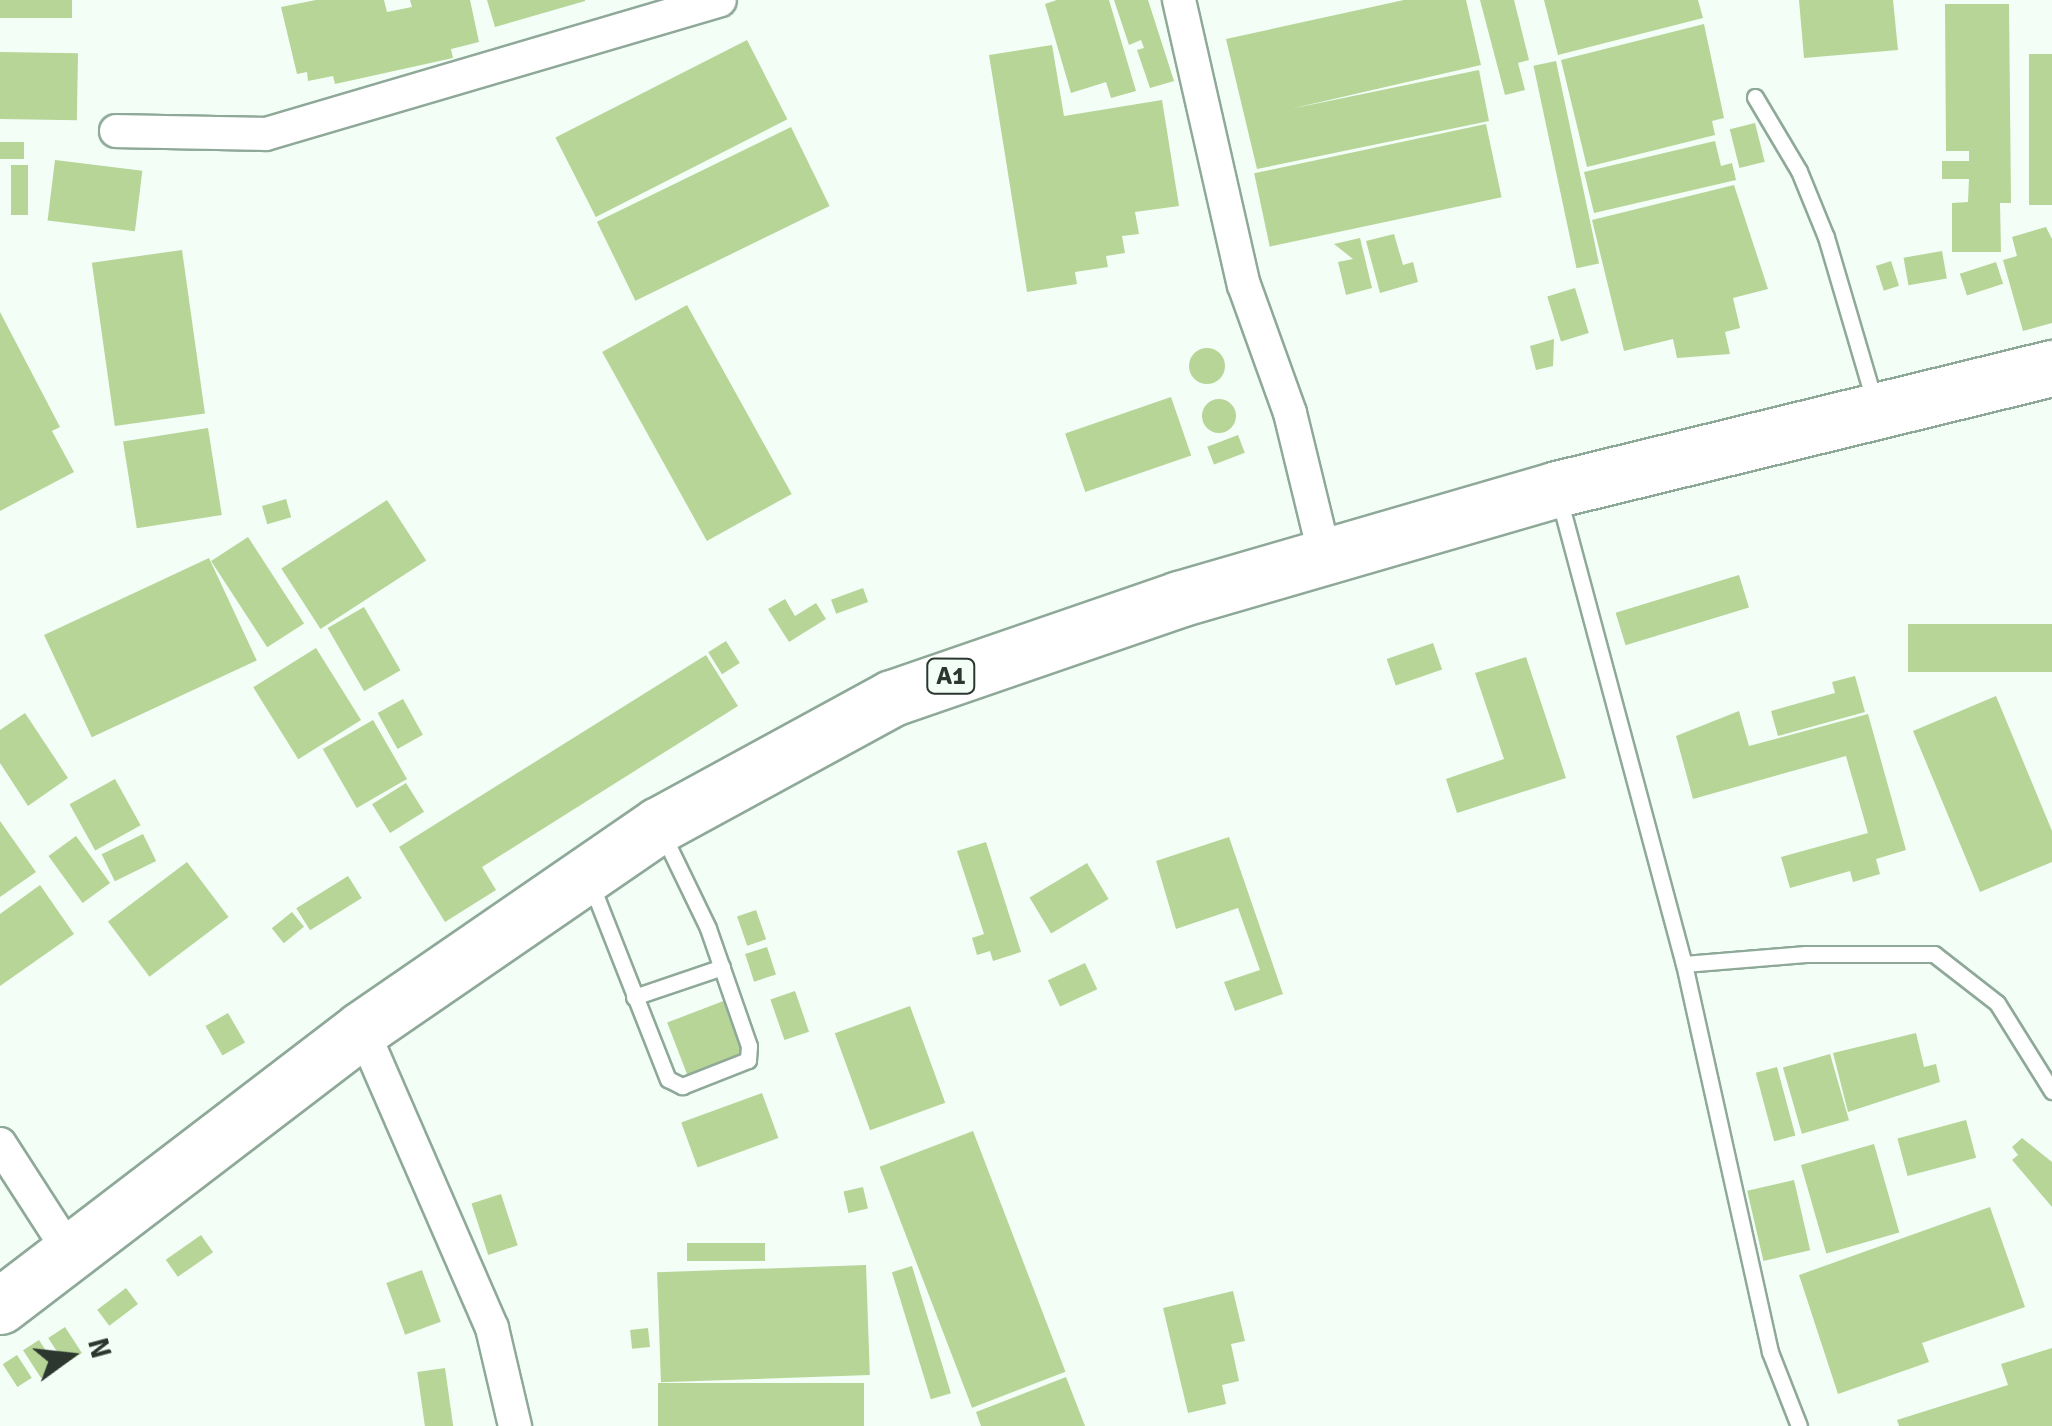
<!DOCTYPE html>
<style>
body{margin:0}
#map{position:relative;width:2052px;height:1426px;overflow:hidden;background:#f3fef7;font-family:Signika,sans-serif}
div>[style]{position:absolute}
.building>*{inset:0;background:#b6d597;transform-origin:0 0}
.round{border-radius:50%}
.roads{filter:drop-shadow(2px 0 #8fa999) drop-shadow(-2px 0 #8fa999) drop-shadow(0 2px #8fa999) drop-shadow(0 -2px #8fa999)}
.lane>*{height:15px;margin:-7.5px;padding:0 7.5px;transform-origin:7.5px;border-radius:7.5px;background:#fff}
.street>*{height:32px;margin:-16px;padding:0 16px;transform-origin:16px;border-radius:16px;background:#fff}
.highway>*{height:55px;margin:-27.5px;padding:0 27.5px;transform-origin:27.5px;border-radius:27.5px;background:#fff}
span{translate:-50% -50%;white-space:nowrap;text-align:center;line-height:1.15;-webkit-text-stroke:9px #f3fef7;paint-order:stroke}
.shield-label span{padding:2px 8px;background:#f3fef7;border:2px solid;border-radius:8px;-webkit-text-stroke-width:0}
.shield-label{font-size:25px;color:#2c3730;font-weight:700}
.north{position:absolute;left:20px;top:1306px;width:100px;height:100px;-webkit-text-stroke:8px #f3fef7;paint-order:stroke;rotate:75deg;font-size:28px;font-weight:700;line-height:40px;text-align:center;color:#2c3730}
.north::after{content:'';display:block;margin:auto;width:35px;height:45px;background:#2c3730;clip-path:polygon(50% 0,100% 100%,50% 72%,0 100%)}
</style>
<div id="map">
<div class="building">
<div style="left:0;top:0;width:72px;height:18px"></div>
<div style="clip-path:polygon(316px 0,384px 0,387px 12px,412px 7px,410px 0,470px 0,479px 42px,451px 49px,453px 58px,335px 84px,333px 76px,308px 81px,307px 72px,297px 74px,281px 7px)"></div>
<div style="clip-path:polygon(487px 0,585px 0,585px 1px,495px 27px)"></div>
<div style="clip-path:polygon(1057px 0,1109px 0,1136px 91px,1111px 98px,1106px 82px,1071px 93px,1045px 4px)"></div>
<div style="clip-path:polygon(1114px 0,1148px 0,1174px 81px,1150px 88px,1137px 50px,1144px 48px,1141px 40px,1129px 45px)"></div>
<div style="clip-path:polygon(1404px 0,1466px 0,1481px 65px,1290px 109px,1479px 70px,1489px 121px,1257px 169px,1226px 39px)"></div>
<div style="clip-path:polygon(1480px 0,1514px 0,1529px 60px,1518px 63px,1525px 90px,1505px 95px)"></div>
<div style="clip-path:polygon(1544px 0,1698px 0,1703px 18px,1558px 55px)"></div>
<div style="clip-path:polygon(1799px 0,1893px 0,1898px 50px,1804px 58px)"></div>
<div style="clip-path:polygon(1945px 4px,2009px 4px,2011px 203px,2000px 203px,2001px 252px,1952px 252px,1952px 203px,1968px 202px,1969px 179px,1942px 179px,1942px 161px,1969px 161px,1969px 151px,1946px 151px)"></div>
<div style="clip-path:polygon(1704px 24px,1724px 118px,1712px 121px,1715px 135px,1587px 167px,1561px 60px)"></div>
<div style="left:747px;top:40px;width:89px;height:215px;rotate:63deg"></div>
<div style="clip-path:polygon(1052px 45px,1064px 116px,1162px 100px,1179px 206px,1135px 212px,1139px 234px,1122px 236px,1125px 253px,1106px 256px,1108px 267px,1075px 272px,1077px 284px,1027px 292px,989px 55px)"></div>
<div style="left:0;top:52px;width:78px;height:67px;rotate:1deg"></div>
<div style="left:2029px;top:54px;width:23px;height:151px"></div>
<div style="left:1556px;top:61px;width:207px;height:23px;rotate:78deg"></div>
<div style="left:1755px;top:123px;width:40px;height:26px;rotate:76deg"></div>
<div style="left:1486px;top:124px;width:75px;height:237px;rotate:78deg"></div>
<div style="left:791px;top:127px;width:88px;height:216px;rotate:64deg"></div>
<div style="clip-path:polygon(1715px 141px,1721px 166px,1732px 163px,1736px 180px,1594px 213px,1584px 172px)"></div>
<div style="left:0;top:142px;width:24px;height:17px"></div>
<div style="left:55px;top:160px;width:88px;height:61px;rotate:7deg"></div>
<div style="left:11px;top:165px;width:17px;height:50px"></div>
<div style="clip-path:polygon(1734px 185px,1768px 289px,1733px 298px,1740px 328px,1725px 332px,1730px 354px,1677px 358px,1673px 339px,1624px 351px,1592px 220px)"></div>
<div style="clip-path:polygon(2046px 227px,2052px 239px,2052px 323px,2023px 331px,2003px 260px,2017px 256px,2012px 237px)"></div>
<div style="clip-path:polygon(1394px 234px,1403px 265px,1413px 262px,1418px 282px,1380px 293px,1366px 241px)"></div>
<div style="clip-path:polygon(1360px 238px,1372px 288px,1346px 295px,1338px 262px,1353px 259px,1334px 244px)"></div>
<div style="left:182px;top:250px;width:165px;height:91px;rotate:82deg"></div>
<div style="left:1942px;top:251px;width:28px;height:39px;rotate:80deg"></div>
<div style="left:1891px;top:261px;width:26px;height:16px;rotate:72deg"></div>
<div style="left:1996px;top:262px;width:23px;height:38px;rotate:72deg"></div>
<div style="left:1575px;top:288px;width:47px;height:29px;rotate:73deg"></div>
<div style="left:687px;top:305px;width:216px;height:97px;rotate:61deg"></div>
<div style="clip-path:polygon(0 312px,60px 427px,52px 431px,74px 472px,0 511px)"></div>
<div style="clip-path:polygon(1554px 339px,1553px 366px,1536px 370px,1530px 346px)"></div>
<div class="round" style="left:1189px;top:348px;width:36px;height:36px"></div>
<div style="left:1171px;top:397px;width:62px;height:112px;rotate:71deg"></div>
<div class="round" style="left:1202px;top:399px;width:34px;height:34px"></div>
<div style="left:208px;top:428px;width:88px;height:86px;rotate:81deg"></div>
<div style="left:1238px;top:435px;width:19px;height:33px;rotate:69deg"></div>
<div style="left:286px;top:499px;width:19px;height:25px;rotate:74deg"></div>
<div style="left:387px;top:500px;width:72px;height:126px;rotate:57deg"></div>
<div style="left:248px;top:537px;width:103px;height:44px;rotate:57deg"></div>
<div style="left:209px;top:558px;width:113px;height:182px;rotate:65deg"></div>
<div style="left:1739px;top:575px;width:34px;height:129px;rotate:73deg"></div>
<div style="left:863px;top:588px;width:15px;height:34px;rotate:70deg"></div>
<div style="clip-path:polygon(785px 599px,795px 616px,816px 603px,826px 619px,789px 642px,768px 609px)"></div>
<div style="left:364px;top:607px;width:73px;height:42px;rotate:60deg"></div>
<div style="left:2052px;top:624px;width:48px;height:144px;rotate:90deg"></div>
<div style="left:726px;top:641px;width:26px;height:21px;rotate:58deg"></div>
<div style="left:1433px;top:643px;width:28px;height:49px;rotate:71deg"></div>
<div style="left:316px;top:648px;width:85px;height:74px;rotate:58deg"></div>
<div style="clip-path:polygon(706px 655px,738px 706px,482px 867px,496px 890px,445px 922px,399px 847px)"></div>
<div style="clip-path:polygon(1526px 657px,1566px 778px,1457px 813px,1446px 779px,1504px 759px,1475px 673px)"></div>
<div style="clip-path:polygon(1855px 676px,1865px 712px,1778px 736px,1771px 711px,1835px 693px,1832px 682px)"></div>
<div style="clip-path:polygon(1996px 696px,2052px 831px,2052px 862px,1980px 892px,1913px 731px)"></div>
<div style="left:403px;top:699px;width:41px;height:29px;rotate:61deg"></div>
<div style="clip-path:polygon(1739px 711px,1749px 746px,1868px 714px,1906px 850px,1876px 859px,1880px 874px,1853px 882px,1850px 871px,1790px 888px,1781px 857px,1868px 833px,1846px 756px,1693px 799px,1676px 736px)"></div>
<div style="clip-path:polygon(25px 713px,68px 778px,28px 806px,0 763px,0 730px)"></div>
<div style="left:373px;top:720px;width:68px;height:58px;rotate:60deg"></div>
<div style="left:115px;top:779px;width:53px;height:52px;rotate:61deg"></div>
<div style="left:406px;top:783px;width:34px;height:40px;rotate:58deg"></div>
<div style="clip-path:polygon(0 821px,36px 872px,0 897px)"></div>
<div style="left:143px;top:834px;width:30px;height:46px;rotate:64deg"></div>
<div style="left:76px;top:836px;width:58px;height:34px;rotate:54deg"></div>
<div style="clip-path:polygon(1229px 837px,1283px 994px,1235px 1011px,1224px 982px,1260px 970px,1238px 908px,1176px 929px,1156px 861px)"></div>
<div style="clip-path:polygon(986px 842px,1021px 952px,993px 961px,990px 951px,977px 955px,972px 938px,984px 934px,957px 851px)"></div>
<div style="left:187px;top:862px;width:69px;height:99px;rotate:53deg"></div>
<div style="left:1087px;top:863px;width:42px;height:67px;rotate:59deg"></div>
<div style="left:348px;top:876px;width:26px;height:61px;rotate:58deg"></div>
<div style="clip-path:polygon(40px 885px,74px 934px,0 986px,0 914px)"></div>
<div style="left:756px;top:910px;width:31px;height:20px;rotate:71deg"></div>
<div style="left:292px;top:912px;width:19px;height:26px;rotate:51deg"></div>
<div style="left:767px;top:947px;width:29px;height:23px;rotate:72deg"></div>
<div style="left:1085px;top:963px;width:29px;height:41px;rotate:65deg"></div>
<div style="left:795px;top:991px;width:43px;height:26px;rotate:71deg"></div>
<div style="left:726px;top:1000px;width:56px;height:63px;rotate:69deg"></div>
<div style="left:910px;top:1006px;width:103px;height:80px;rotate:70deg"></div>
<div style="left:228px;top:1013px;width:34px;height:26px;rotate:60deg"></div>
<div style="clip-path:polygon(1916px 1033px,1924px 1067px,1936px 1064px,1940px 1082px,1848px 1112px,1833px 1053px)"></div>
<div style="left:1830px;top:1054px;width:69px;height:49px;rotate:74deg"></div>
<div style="left:1777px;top:1067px;width:71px;height:22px;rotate:75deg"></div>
<div style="left:762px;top:1093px;width:48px;height:86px;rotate:70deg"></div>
<div style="left:1966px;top:1120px;width:39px;height:71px;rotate:75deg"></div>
<div style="left:973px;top:1131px;width:258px;height:100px;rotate:69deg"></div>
<div style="clip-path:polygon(2022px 1138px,2052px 1162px,2052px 1207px,2012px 1160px,2018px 1155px,2012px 1147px)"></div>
<div style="left:1874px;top:1144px;width:92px;height:76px;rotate:74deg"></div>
<div style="left:1794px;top:1180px;width:72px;height:48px;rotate:77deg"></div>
<div style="left:863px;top:1187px;width:22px;height:20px;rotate:77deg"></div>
<div style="left:501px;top:1194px;width:54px;height:31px;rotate:72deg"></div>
<div style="clip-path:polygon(1990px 1207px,2025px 1307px,1922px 1343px,1929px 1362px,1838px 1394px,1799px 1275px)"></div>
<div style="left:201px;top:1235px;width:21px;height:43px;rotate:55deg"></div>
<div style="left:687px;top:1243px;width:78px;height:18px"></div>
<div style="left:866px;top:1265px;width:110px;height:209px;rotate:88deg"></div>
<div style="left:912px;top:1266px;width:133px;height:21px;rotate:73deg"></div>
<div style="left:422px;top:1270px;width:55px;height:38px;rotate:70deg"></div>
<div style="left:126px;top:1288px;width:20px;height:36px;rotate:53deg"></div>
<div style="clip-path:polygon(1233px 1291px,1245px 1341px,1231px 1344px,1239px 1381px,1222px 1385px,1226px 1404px,1188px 1413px,1163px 1308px)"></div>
<div style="left:65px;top:1327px;width:31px;height:20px;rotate:57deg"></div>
<div style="left:648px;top:1328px;width:19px;height:18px;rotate:84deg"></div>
<div style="left:39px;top:1340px;width:33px;height:19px;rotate:57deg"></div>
<div style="clip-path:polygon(2052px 1348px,2052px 1426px,1899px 1426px,1897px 1420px,2008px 1385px,2001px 1364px)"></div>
<div style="left:17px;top:1355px;width:27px;height:17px;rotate:57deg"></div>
<div style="left:445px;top:1368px;width:59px;height:28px;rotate:82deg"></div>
<div style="clip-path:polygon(1066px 1377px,1085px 1426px,981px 1426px,976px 1412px)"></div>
<div style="left:864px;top:1383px;width:43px;height:206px;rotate:90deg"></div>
</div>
<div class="roads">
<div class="lane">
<div style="left:1755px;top:97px;width:86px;rotate:59.3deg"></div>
<div style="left:1799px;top:171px;width:71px;rotate:67.8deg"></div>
<div style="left:1826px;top:237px;width:174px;rotate:73.6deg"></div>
<div style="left:1559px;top:498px;width:482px;rotate:75deg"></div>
<div style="left:1684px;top:964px;width:397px;rotate:77.5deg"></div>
<div style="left:1770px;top:1352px;width:79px;rotate:68.6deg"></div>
<div style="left:591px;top:884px;width:210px;rotate:68.5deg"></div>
<div style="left:668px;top:1079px;width:16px;rotate:27deg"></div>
<div style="left:682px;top:1086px;width:71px;rotate:-21.5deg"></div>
<div style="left:748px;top:1060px;width:14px;rotate:-86deg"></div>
<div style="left:749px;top:1046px;width:125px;rotate:-109.2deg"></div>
<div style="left:708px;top:928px;width:106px;rotate:-115.8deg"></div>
<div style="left:1684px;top:964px;width:122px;rotate:-4.7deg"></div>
<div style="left:1806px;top:954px;width:128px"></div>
<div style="left:1934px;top:954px;width:80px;rotate:37.9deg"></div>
<div style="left:1997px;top:1003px;width:104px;rotate:58deg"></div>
<div style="left:634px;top:997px;width:93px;rotate:-18.8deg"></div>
</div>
<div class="street">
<div style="left:1179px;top:0;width:292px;rotate:77.2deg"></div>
<div style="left:1244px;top:285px;width:136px;rotate:70.2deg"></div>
<div style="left:1290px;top:413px;width:148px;rotate:76.3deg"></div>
<div style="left:116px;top:131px;width:150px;rotate:1.1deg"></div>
<div style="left:266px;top:134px;width:473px;rotate:-16.4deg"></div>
<div style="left:362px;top:1029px;width:326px;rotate:66.5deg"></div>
<div style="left:492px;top:1328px;width:101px;rotate:76.8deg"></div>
<div style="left:0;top:1144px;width:131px;rotate:57.2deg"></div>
</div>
<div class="highway">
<div style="left:0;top:1306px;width:456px;rotate:-37.4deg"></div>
<div style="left:362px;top:1029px;width:360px;rotate:-34.5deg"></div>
<div style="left:659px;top:825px;width:265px;rotate:-28.6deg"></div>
<div style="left:892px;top:698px;width:304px;rotate:-19deg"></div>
<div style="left:1179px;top:599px;width:394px;rotate:-16.2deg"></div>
<div style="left:1557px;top:489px;width:510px;rotate:-13.74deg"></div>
</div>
</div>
<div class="shield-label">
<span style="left:951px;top:676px">A1</span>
</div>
<div class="north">N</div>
</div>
